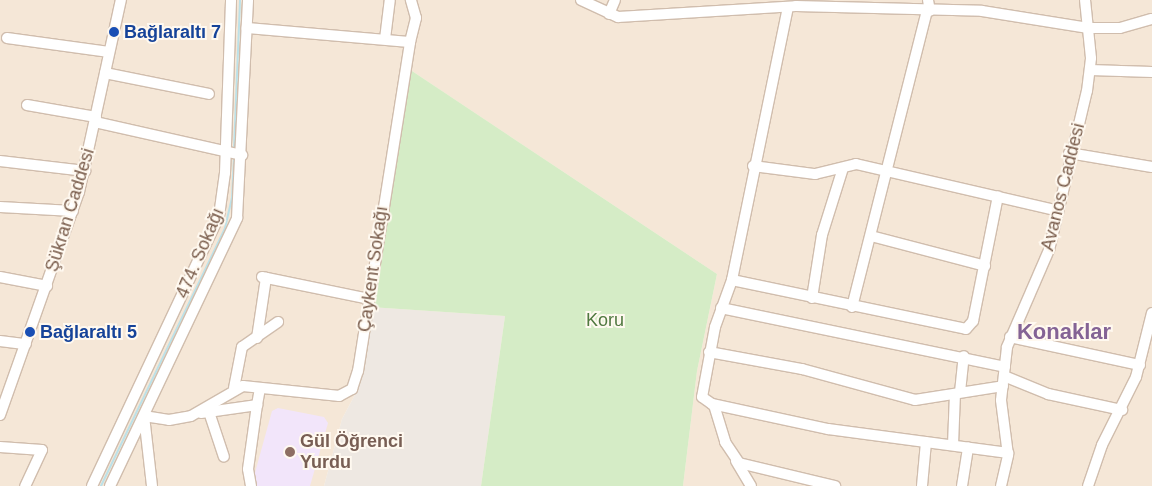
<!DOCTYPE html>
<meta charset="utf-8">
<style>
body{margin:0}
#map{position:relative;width:1152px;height:486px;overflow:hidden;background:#fdf5e9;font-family:Arial,sans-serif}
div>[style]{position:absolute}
.residential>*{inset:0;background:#f5e7d7}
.industrial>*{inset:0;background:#eee8e2}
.education>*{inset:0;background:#f2e5fa}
.green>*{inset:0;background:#d5ecc6}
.stream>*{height:2px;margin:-1px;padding:0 1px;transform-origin:1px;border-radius:1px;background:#bce1e8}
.roads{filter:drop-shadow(1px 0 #d0bdad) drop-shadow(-1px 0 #d0bdad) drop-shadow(0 1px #d0bdad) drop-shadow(0 -1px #d0bdad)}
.minor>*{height:10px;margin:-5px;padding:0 5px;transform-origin:5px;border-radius:5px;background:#fff}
.dots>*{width:14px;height:14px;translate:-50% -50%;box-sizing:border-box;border:2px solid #fff9f0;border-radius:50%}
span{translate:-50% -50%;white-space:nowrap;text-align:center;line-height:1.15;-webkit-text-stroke:4px #fff9f0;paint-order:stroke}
.transit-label{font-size:18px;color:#164399;font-weight:700}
.left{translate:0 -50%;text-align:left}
.street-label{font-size:18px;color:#795c4b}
.park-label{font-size:18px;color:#517940}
.education-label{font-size:18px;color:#785e54;font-weight:700}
.district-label{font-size:22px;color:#846395;font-weight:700}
</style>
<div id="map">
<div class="residential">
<div style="clip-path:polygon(0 0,1152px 0,1152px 486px,683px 486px,697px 371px,717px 274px,409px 69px,358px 389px,342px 419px,324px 486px,0 486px)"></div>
</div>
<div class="industrial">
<div style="clip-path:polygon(370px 307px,505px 316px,481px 486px,324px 486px,342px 419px,358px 389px)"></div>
</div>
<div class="education">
<div style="clip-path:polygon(278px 408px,324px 417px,328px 423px,310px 486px,257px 486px,253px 480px,272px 411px)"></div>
</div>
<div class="green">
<div style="clip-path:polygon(409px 69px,717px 274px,697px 371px,683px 486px,481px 486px,505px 316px,370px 307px)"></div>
</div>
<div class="stream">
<div style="left:234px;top:150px;width:150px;rotate:-87.7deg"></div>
<div style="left:101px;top:486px;width:286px;rotate:-64.3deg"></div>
<div style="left:225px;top:228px;width:31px;rotate:-77deg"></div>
<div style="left:232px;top:198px;width:40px;rotate:-87.1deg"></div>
</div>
<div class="roads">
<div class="minor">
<div style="left:581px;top:0;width:41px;rotate:24.7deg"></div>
<div style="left:618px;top:17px;width:178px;rotate:-3.5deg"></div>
<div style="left:796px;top:6px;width:186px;rotate:1.5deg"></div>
<div style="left:982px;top:11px;width:107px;rotate:9.1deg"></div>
<div style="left:1088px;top:28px;width:32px"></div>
<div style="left:1120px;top:28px;width:33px;rotate:-16deg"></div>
<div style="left:928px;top:0;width:11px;rotate:80deg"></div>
<div style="left:788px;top:7px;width:279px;rotate:101.6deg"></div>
<div style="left:732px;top:280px;width:50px;rotate:109.9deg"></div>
<div style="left:715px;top:327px;width:71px;rotate:100.5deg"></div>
<div style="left:702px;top:397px;width:12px;rotate:35deg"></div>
<div style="left:712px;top:404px;width:119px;rotate:12.2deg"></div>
<div style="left:828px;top:429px;width:182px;rotate:7.6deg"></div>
<div style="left:609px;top:14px;width:15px;rotate:-67deg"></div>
<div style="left:7px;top:38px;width:103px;rotate:7.8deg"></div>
<div style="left:385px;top:39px;width:39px;rotate:-83deg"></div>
<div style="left:410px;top:42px;width:25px;rotate:-76deg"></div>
<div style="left:416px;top:18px;width:19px;rotate:-106deg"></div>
<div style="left:1090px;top:70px;width:62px;rotate:1.8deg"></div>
<div style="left:105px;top:73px;width:106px;rotate:11.4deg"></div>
<div style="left:27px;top:105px;width:70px;rotate:9.9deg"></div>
<div style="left:95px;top:122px;width:151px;rotate:12.7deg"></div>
<div style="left:1069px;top:153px;width:84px;rotate:9.6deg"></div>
<div style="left:0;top:161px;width:86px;rotate:6.7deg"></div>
<div style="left:753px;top:166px;width:63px;rotate:7.4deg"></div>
<div style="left:815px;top:174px;width:42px;rotate:-13.7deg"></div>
<div style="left:856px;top:164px;width:208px;rotate:13deg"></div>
<div style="left:0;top:207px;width:73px;rotate:3.1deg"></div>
<div style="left:871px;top:236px;width:118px;rotate:14.7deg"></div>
<div style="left:0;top:277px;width:48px;rotate:10.8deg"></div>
<div style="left:262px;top:277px;width:109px;rotate:11.6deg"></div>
<div style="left:732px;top:280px;width:239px;rotate:11.8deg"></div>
<div style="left:966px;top:329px;width:11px;rotate:-49deg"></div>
<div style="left:973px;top:321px;width:127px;rotate:-78.7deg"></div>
<div style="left:812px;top:298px;width:64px;rotate:-81deg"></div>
<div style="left:822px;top:235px;width:70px;rotate:-72.6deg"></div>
<div style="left:852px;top:307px;width:305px;rotate:-75.8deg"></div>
<div style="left:721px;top:308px;width:290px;rotate:11.7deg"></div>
<div style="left:1010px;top:337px;width:133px;rotate:12.2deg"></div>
<div style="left:257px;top:338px;width:61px;rotate:-81.5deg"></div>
<div style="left:0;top:341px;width:26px;rotate:7deg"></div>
<div style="left:709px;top:352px;width:95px;rotate:10.4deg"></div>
<div style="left:802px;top:369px;width:117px;rotate:15.3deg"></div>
<div style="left:915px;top:400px;width:89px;rotate:-9deg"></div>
<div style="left:1004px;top:376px;width:48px;rotate:22.2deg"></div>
<div style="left:1048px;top:394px;width:76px;rotate:12.2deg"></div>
<div style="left:234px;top:388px;width:42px;rotate:-79deg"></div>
<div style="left:242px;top:347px;width:44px;rotate:-34.8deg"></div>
<div style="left:960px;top:392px;width:36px;rotate:-84deg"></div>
<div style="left:714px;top:405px;width:39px;rotate:73deg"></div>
<div style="left:725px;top:442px;width:25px;rotate:56deg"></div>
<div style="left:739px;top:463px;width:99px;rotate:13.5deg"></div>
<div style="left:209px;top:412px;width:47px;rotate:71.6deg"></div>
<div style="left:201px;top:413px;width:57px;rotate:-8.1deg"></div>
<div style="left:257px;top:405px;width:17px;rotate:-80deg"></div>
<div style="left:0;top:415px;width:237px;rotate:-70.5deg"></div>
<div style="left:79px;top:192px;width:197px;rotate:-77.7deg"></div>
<div style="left:953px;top:445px;width:51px;rotate:-87.8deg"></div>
<div style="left:0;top:447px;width:42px;rotate:4.1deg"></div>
<div style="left:42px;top:450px;width:40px;rotate:115deg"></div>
<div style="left:736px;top:461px;width:29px;rotate:59deg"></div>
<div style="left:92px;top:486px;width:298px;rotate:-64.8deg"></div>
<div style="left:219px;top:216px;width:43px;rotate:-82.1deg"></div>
<div style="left:225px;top:173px;width:173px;rotate:-88deg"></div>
<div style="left:110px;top:486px;width:297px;rotate:-64.6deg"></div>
<div style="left:237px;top:218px;width:218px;rotate:-87.1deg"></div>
<div style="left:152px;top:486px;width:70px;rotate:-96.5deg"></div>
<div style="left:144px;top:416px;width:25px;rotate:9deg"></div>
<div style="left:169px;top:420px;width:22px;rotate:-10deg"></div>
<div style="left:191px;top:416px;width:60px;rotate:-30deg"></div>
<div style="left:243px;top:386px;width:97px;rotate:5.9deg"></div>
<div style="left:339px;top:396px;width:15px;rotate:-28deg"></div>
<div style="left:352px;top:389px;width:19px;rotate:-72deg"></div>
<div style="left:358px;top:371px;width:333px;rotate:-81deg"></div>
<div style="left:410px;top:42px;width:164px;rotate:-175.1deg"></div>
<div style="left:251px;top:486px;width:17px;rotate:-100deg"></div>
<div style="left:248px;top:469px;width:65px;rotate:-82deg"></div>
<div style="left:922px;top:486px;width:44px;rotate:-84.8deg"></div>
<div style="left:962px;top:486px;width:39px;rotate:-81deg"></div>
<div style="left:1001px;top:486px;width:32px;rotate:-77deg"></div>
<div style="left:1008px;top:455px;width:55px;rotate:-97.3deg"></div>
<div style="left:1001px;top:400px;width:53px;rotate:-83.5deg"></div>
<div style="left:1007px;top:347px;width:106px;rotate:-66.6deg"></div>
<div style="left:1049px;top:250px;width:163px;rotate:-76.6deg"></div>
<div style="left:1087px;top:91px;width:33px;rotate:-83deg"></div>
<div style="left:1091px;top:58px;width:58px;rotate:-95.9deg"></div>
<div style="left:1088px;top:486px;width:43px;rotate:-71.1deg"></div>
<div style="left:1102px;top:445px;width:76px;rotate:-63.4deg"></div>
<div style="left:1136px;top:377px;width:66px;rotate:-76deg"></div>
</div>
</div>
<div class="dots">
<div style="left:114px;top:32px;background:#1a4fb4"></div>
<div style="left:30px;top:332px;background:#1a4fb4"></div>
<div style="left:290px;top:452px;background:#8d6e63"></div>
</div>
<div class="transit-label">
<span class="left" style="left:124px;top:32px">Bağlaraltı 7</span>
<span class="left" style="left:40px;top:332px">Bağlaraltı 5</span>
</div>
<div class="street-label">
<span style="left:1063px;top:187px;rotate:-76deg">Avanos Caddesi</span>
<span style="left:70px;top:210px;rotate:-73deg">Şükran Caddesi</span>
<span style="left:200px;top:253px;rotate:-67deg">474. Sokağı</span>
<span style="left:373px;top:269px;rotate:-82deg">Çaykent Sokağı</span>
</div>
<div class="park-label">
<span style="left:605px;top:320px">Koru</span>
</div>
<div class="education-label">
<span class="left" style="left:300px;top:452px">Gül Öğrenci<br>Yurdu</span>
</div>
<div class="district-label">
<span style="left:1064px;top:332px">Konaklar</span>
</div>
</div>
